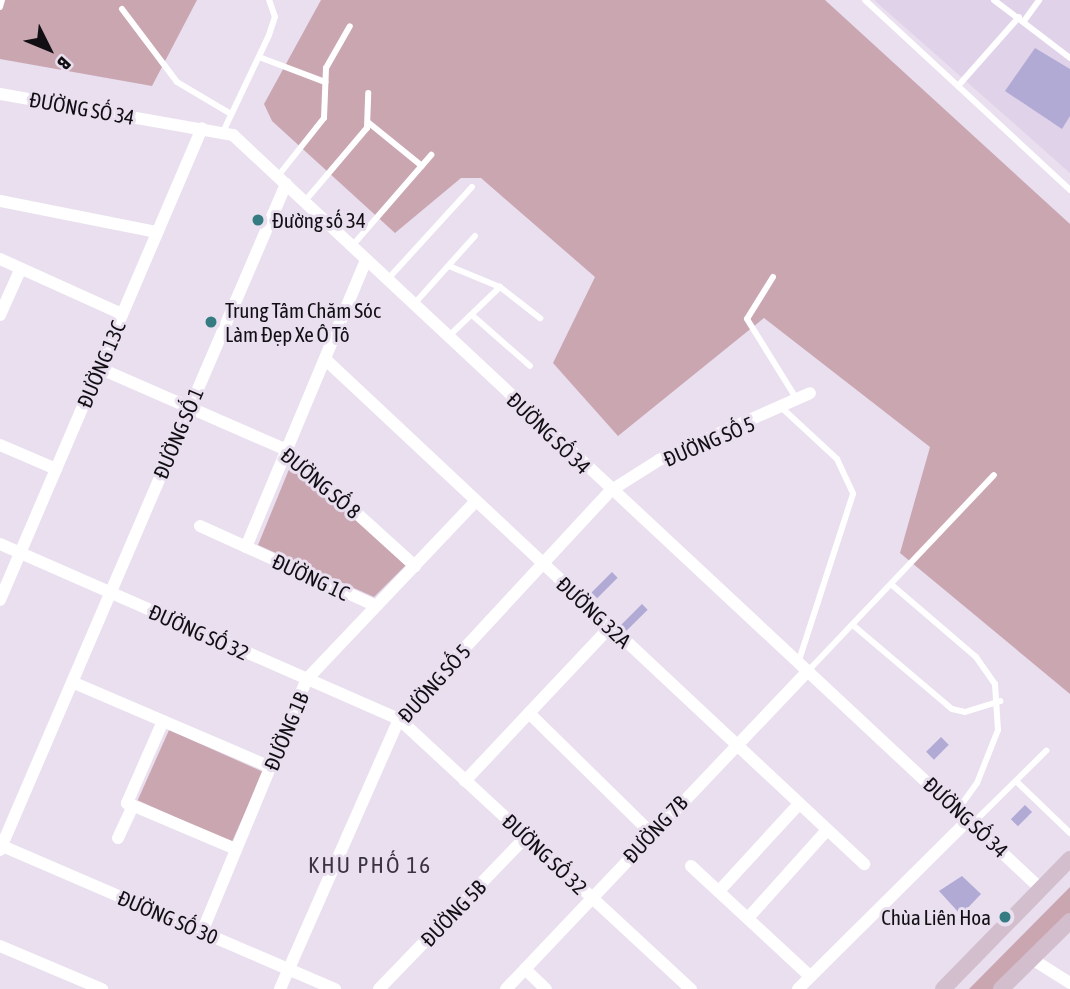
<!DOCTYPE html>
<meta charset="utf-8">
<style>
body{margin:0}
#map{position:relative;width:1070px;height:989px;overflow:hidden;background:#e9dfef;font-family:"Asap Condensed",sans-serif}
div>[style]{position:absolute}
.built>*{inset:0;background:#e0d2e9}
.green>*{inset:0;background:#caa6b1;transform-origin:0 0}
.building>*{inset:0;background:#b0aad5;transform-origin:0 0}
.lane>*{height:6px;margin:-3px;padding:0 3px;transform-origin:3px;border-radius:3px;background:#fff}
.street>*{height:12px;margin:-6px;padding:0 6px;transform-origin:6px;border-radius:6px;background:#fff}
.secondary>*{height:16px;margin:-8px;padding:0 8px;transform-origin:8px;border-radius:8px;background:#d2becd}
.dots>*{width:19px;height:19px;translate:-50% -50%;box-sizing:border-box;border:4px solid #e9dfef;border-radius:50%}
span{translate:-50% -50%;white-space:nowrap;text-align:center;line-height:1.15;-webkit-text-stroke:6px #e9dfef;paint-order:stroke}
.street-label{font-size:21px;color:#120f14}
.poi-label{font-size:21px;color:#120f14}
.left{translate:0 -50%;text-align:left}
.right{translate:-100% -50%;text-align:right}
.neighbourhood-label{font-size:23px;color:#3b3340;letter-spacing:2px}
.north{position:absolute;left:14px;top:14px;width:70px;height:70px;-webkit-text-stroke:5px #e9dfef;paint-order:stroke;rotate:133deg;font-size:19px;font-weight:700;line-height:28px;text-align:center;color:#120f14}
.north::after{content:'';display:block;margin:auto;width:24px;height:32px;background:#120f14;clip-path:polygon(50% 0,100% 100%,50% 72%,0 100%)}
</style>
<div id="map">
<div class="built">
<div style="clip-path:polygon(874px 0,1070px 0,1070px 173px)"></div>
</div>
<div class="green">
<div style="clip-path:polygon(0 0,197px 0,152px 86px,0 59px)"></div>
<div style="clip-path:polygon(321px 0,825px 0,1070px 224px,1070px 694px,900px 553px,930px 447px,764px 318px,618px 436px,553px 363px,595px 277px,481px 178px,461px 178px,395px 233px,272px 121px,264px 104px)"></div>
<div style="clip-path:polygon(292px 462px,406px 565px,374px 597px,258px 545px)"></div>
<div style="left:169px;top:730px;width:103px;height:77px;rotate:24deg"></div>
<div style="clip-path:polygon(1070px 887px,1070px 914px,994px 989px,969px 989px)"></div>
</div>
<div class="building">
<div style="clip-path:polygon(1035px 48px,1070px 69px,1070px 116px,1062px 129px,1005px 91px)"></div>
<div style="left:612px;top:572px;width:8px;height:29px;rotate:45deg"></div>
<div style="left:642px;top:604px;width:8px;height:30px;rotate:45deg"></div>
<div style="left:941px;top:737px;width:11px;height:21px;rotate:45deg"></div>
<div style="left:1025px;top:805px;width:10px;height:20px;rotate:45deg"></div>
<div style="clip-path:polygon(962px 876px,981px 894px,961px 915px,939px 891px)"></div>
</div>
<div class="lane">
<div style="left:865px;top:0;width:280px;rotate:42.8deg"></div>
<div style="left:994px;top:0;width:96px;rotate:37.3deg"></div>
<div style="left:0;top:7px;width:7px;rotate:-74deg"></div>
<div style="left:122px;top:9px;width:91px;rotate:53deg"></div>
<div style="left:177px;top:82px;width:63px;rotate:30.7deg"></div>
<div style="left:1024px;top:21px;width:26px;rotate:-54deg"></div>
<div style="left:259px;top:57px;width:71px;rotate:20.7deg"></div>
<div style="left:958px;top:86px;width:92px;rotate:-48.5deg"></div>
<div style="left:369px;top:123px;width:68px;rotate:39.1deg"></div>
<div style="left:223px;top:132px;width:107px;rotate:-64.6deg"></div>
<div style="left:269px;top:35px;width:19px;rotate:-72deg"></div>
<div style="left:275px;top:17px;width:18px;rotate:-109deg"></div>
<div style="left:278px;top:176px;width:74px;rotate:-51.6deg"></div>
<div style="left:324px;top:118px;width:50px;rotate:-87.7deg"></div>
<div style="left:326px;top:68px;width:48px;rotate:-60.3deg"></div>
<div style="left:305px;top:201px;width:96px;rotate:-49.7deg"></div>
<div style="left:367px;top:128px;width:35px;rotate:-88deg"></div>
<div style="left:352px;top:246px;width:121px;rotate:-49deg"></div>
<div style="left:449px;top:266px;width:55px;rotate:22.4deg"></div>
<div style="left:773px;top:277px;width:49px;rotate:121.8deg"></div>
<div style="left:747px;top:319px;width:93px;rotate:58.2deg"></div>
<div style="left:387px;top:280px;width:126px;rotate:-47.6deg"></div>
<div style="left:415px;top:303px;width:90px;rotate:-48.2deg"></div>
<div style="left:472px;top:315px;width:77px;rotate:41.3deg"></div>
<div style="left:449px;top:336px;width:71px;rotate:-43.9deg"></div>
<div style="left:500px;top:287px;width:51px;rotate:37.8deg"></div>
<div style="left:782px;top:408px;width:75px;rotate:42.8deg"></div>
<div style="left:837px;top:459px;width:38px;rotate:65deg"></div>
<div style="left:853px;top:494px;width:178px;rotate:108deg"></div>
<div style="left:892px;top:585px;width:111px;rotate:40.6deg"></div>
<div style="left:976px;top:657px;width:33px;rotate:55deg"></div>
<div style="left:995px;top:684px;width:46px;rotate:86.3deg"></div>
<div style="left:998px;top:730px;width:57px;rotate:111.6deg"></div>
<div style="left:977px;top:783px;width:32px;rotate:126deg"></div>
<div style="left:854px;top:626px;width:128px;rotate:40.3deg"></div>
<div style="left:952px;top:709px;width:13px;rotate:13deg"></div>
<div style="left:965px;top:712px;width:37px;rotate:-17deg"></div>
<div style="left:808px;top:671px;width:270px;rotate:-46.5deg"></div>
<div style="left:1016px;top:781px;width:75px;rotate:43.9deg"></div>
<div style="left:973px;top:823px;width:103px;rotate:-44.6deg"></div>
</div>
<div class="street">
<div style="left:0;top:94px;width:237px;rotate:10deg"></div>
<div style="left:233px;top:135px;width:1105px;rotate:43.02deg"></div>
<div style="left:0;top:201px;width:160px;rotate:11.2deg"></div>
<div style="left:0;top:259px;width:134px;rotate:24.3deg"></div>
<div style="left:0;top:315px;width:51px;rotate:-65.9deg"></div>
<div style="left:325px;top:359px;width:739px;rotate:43.13deg"></div>
<div style="left:99px;top:368px;width:205px;rotate:23.6deg"></div>
<div style="left:287px;top:450px;width:173px;rotate:42.2deg"></div>
<div style="left:0;top:445px;width:61px;rotate:23.2deg"></div>
<div style="left:200px;top:526px;width:193px;rotate:24.4deg"></div>
<div style="left:0;top:544px;width:436px;rotate:23.7deg"></div>
<div style="left:399px;top:719px;width:398px;rotate:42.8deg"></div>
<div style="left:246px;top:547px;width:311px;rotate:-67.3deg"></div>
<div style="left:0;top:600px;width:513px;rotate:-66.83deg"></div>
<div style="left:72px;top:682px;width:215px;rotate:23.2deg"></div>
<div style="left:529px;top:713px;width:171px;rotate:44.5deg"></div>
<div style="left:163px;top:721px;width:90px;rotate:113.7deg"></div>
<div style="left:127px;top:803px;width:118px;rotate:22.9deg"></div>
<div style="left:465px;top:781px;width:212px;rotate:-46.7deg"></div>
<div style="left:118px;top:838px;width:35px;rotate:-65deg"></div>
<div style="left:0;top:845px;width:365px;rotate:23.3deg"></div>
<div style="left:0;top:850px;width:725px;rotate:-66.76deg"></div>
<div style="left:691px;top:866px;width:163px;rotate:42.8deg"></div>
<div style="left:719px;top:891px;width:118px;rotate:-47.4deg"></div>
<div style="left:748px;top:918px;width:118px;rotate:-48.1deg"></div>
<div style="left:202px;top:932px;width:274px;rotate:-67.5deg"></div>
<div style="left:307px;top:679px;width:245px;rotate:-46.5deg"></div>
<div style="left:0;top:946px;width:111px;rotate:22.9deg"></div>
<div style="left:1032px;top:959px;width:45px;rotate:32.3deg"></div>
<div style="left:525px;top:969px;width:29px;rotate:44deg"></div>
<div style="left:280px;top:989px;width:295px;rotate:-66.2deg"></div>
<div style="left:399px;top:719px;width:311px;rotate:-47.2deg"></div>
<div style="left:610px;top:491px;width:58px;rotate:-32.3deg"></div>
<div style="left:659px;top:460px;width:165px;rotate:-23.9deg"></div>
<div style="left:379px;top:989px;width:211px;rotate:-46deg"></div>
<div style="left:506px;top:989px;width:437px;rotate:-46.5deg"></div>
<div style="left:798px;top:989px;width:241px;rotate:-44.8deg"></div>
</div>
<div class="secondary">
<div style="left:943px;top:989px;width:182px;rotate:-45.7deg"></div>
<div style="left:1001px;top:989px;width:97px;rotate:-44.6deg"></div>
</div>
<div class="dots">
<div style="left:258px;top:220px;background:#347c81"></div>
<div style="left:211px;top:322px;background:#347c81"></div>
<div style="left:1005px;top:917px;background:#347c81"></div>
</div>
<div class="street-label">
<span style="left:82px;top:108px;rotate:10deg">ĐƯỜNG SỐ 34</span>
<span style="left:101px;top:364px;rotate:-67deg">ĐƯỜNG 13C</span>
<span style="left:178px;top:433px;rotate:-67deg">ĐƯỜNG SỐ 1</span>
<span style="left:549px;top:433px;rotate:44deg">ĐƯỜNG SỐ 34</span>
<span style="left:709px;top:441px;rotate:-23deg">ĐƯỜNG SỐ 5</span>
<span style="left:321px;top:483px;rotate:40deg">ĐƯỜNG SỐ 8</span>
<span style="left:311px;top:577px;rotate:25deg">ĐƯỜNG 1C</span>
<span style="left:594px;top:612px;rotate:43deg">ĐƯỜNG 32A</span>
<span style="left:199px;top:632px;rotate:24deg">ĐƯỜNG SỐ 32</span>
<span style="left:434px;top:683px;rotate:-48deg">ĐƯỜNG SỐ 5</span>
<span style="left:286px;top:731px;rotate:-67deg">ĐƯỜNG 1B</span>
<span style="left:966px;top:817px;rotate:43deg">ĐƯỜNG SỐ 34</span>
<span style="left:655px;top:829px;rotate:-47deg">ĐƯỜNG 7B</span>
<span style="left:545px;top:854px;rotate:43deg">ĐƯỜNG SỐ 32</span>
<span style="left:453px;top:913px;rotate:-46deg">ĐƯỜNG 5B</span>
<span style="left:168px;top:917px;rotate:23deg">ĐƯỜNG SỐ 30</span>
</div>
<div class="poi-label">
<span class="left" style="left:272px;top:220px">Đường số 34</span>
<span class="left" style="left:225px;top:322px">Trung Tâm Chăm Sóc<br>Làm Đẹp Xe Ô Tô</span>
<span class="right" style="left:991px;top:917px">Chùa Liên Hoa</span>
</div>
<div class="neighbourhood-label">
<span style="left:370px;top:865px">KHU PHỐ 16</span>
</div>
<div class="north">B</div>
</div>
